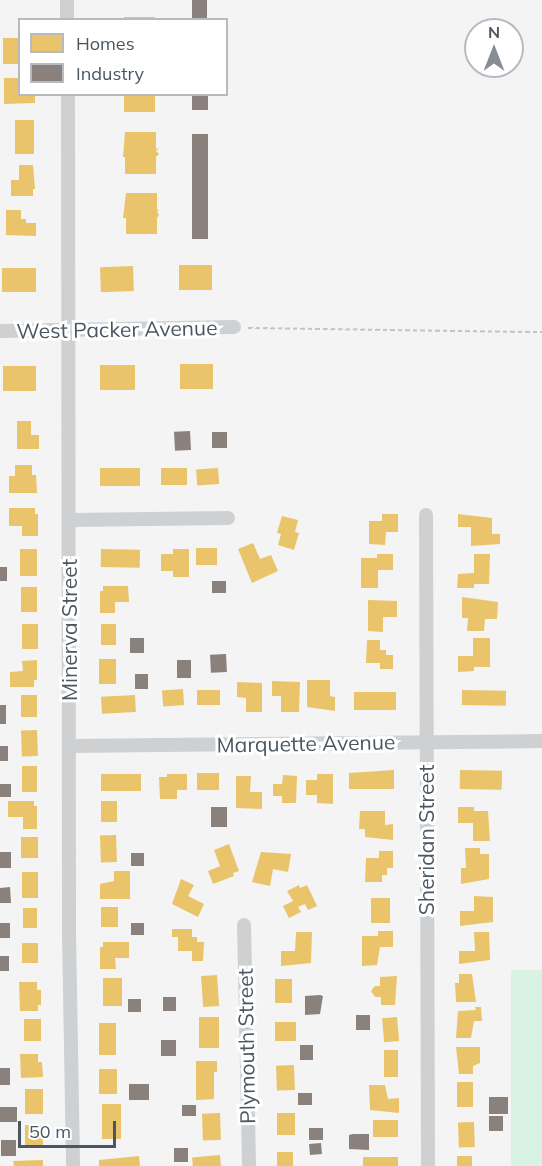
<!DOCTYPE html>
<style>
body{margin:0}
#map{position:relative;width:542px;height:1166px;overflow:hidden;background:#f4f4f4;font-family:Mulish,sans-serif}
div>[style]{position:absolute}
.green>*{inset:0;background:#d9f2e3;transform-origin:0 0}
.homes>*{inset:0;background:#e9c46a;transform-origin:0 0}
.industry>*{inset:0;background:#8a817c;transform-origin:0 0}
.path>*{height:2px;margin-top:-1px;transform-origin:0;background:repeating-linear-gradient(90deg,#bcc7c4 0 4.5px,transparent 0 7.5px)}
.street>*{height:14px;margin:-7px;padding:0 7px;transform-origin:7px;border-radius:7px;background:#ced0d2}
span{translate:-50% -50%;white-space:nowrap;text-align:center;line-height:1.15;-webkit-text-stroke:6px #fff;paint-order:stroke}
.street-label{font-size:21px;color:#4a5661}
.legend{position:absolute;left:18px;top:18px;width:210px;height:78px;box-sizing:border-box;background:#fff;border:2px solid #b7bbc0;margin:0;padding:8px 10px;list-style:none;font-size:18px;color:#4a5661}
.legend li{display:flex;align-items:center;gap:12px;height:30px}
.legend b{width:30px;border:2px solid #b7bbc0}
.north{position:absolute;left:464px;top:18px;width:60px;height:60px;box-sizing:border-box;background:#fff;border:2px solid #b7bbc0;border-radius:50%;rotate:0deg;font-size:16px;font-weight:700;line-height:24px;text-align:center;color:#4a5661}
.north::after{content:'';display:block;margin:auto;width:21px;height:27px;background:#868d94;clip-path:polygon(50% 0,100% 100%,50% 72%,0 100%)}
.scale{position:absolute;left:18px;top:1121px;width:98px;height:27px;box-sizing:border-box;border:3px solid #4a5661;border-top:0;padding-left:8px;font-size:18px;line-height:21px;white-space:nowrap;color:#4a5661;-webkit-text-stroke:4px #fff;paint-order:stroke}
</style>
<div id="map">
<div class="green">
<div style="left:511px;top:970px;width:31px;height:196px"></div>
</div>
<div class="homes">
<div style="left:124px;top:17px;width:31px;height:3px"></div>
<div style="left:3px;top:38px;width:17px;height:26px"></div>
<div style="clip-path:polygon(4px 78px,19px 78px,20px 94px,35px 94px,35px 103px,4px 104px)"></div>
<div style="left:124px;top:94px;width:31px;height:18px"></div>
<div style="left:15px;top:120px;width:19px;height:34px"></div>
<div style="clip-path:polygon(125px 132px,156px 132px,156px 149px,159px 148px,156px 151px,159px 154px,156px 157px,156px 174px,125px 174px,125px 157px,123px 157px)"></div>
<div style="clip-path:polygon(19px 165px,33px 165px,35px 189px,33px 189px,33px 196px,11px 196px,11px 180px,19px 180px)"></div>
<div style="clip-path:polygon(126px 193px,157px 193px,157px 210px,159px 210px,157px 212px,159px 215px,157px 218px,157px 234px,126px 234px,126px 218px,123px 218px)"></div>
<div style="clip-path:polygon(6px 210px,21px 210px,21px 219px,26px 219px,26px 223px,36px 223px,36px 236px,6px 235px)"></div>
<div style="left:179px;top:265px;width:33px;height:25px"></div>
<div style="left:133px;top:266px;width:25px;height:33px;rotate:88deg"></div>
<div style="left:2px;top:268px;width:34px;height:24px"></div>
<div style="left:213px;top:364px;width:25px;height:33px;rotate:90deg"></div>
<div style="left:135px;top:365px;width:25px;height:35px;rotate:90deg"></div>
<div style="left:36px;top:366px;width:25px;height:33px;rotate:90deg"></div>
<div style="clip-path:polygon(17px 421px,31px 421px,31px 435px,39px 435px,39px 449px,17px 449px)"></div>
<div style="clip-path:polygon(15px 465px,32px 465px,32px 475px,36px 475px,37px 493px,9px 493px,9px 476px,15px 476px)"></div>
<div style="left:100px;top:468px;width:40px;height:18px"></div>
<div style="left:187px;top:468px;width:17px;height:26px;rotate:90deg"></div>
<div style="left:218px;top:468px;width:16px;height:22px;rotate:86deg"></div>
<div style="clip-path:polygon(9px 508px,35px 508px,35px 514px,38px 514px,38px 536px,22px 536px,22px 526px,9px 526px)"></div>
<div style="clip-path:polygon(382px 514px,398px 514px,398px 532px,386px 532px,385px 545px,369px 544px,369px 521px,382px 521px)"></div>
<div style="clip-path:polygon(458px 514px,492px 518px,492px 534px,500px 534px,500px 544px,471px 546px,471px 527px,458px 527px)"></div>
<div style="clip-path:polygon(282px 516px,298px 520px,295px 532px,299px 533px,294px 550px,278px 545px,281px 534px,277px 533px)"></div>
<div style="clip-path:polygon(253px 543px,260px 559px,271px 555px,278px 571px,252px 583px,238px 549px)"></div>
<div style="left:196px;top:548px;width:21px;height:17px"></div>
<div style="left:20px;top:549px;width:17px;height:27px"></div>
<div style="left:101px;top:549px;width:39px;height:18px;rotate:1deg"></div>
<div style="clip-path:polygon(173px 549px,189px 549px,189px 577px,173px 577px,173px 571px,161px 571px,161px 554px,173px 554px)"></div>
<div style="clip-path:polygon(377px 554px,393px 554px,393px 570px,378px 570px,378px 588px,361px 588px,361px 558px,377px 558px)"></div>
<div style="clip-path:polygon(474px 554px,490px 554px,489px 584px,474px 584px,474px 588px,457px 588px,458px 574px,474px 573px)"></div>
<div style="clip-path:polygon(103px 586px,128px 586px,129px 602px,115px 602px,115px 613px,100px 613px,100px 591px,103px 591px)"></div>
<div style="left:21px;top:587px;width:16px;height:25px"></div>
<div style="clip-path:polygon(462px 597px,498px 602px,497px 619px,485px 619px,484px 631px,467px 631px,468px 618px,462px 618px)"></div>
<div style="clip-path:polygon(368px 600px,397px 601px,397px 617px,383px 617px,383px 632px,368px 631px)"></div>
<div style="left:22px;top:624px;width:16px;height:25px"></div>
<div style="left:101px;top:624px;width:15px;height:21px"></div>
<div style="clip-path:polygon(473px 638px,490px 638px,490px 667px,474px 667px,474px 671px,458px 672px,458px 656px,473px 656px)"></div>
<div style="clip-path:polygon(367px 640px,380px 640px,380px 650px,386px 650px,386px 655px,393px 655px,393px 669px,380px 669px,380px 663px,366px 663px)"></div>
<div style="left:99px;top:659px;width:17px;height:25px"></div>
<div style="clip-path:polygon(37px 660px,37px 680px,34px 680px,34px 687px,10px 687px,10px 672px,23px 671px,22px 661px)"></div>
<div style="clip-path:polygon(307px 680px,330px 680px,330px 696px,335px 697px,335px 711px,307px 707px)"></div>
<div style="clip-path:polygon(272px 681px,300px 682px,299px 712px,281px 712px,281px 696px,272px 696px)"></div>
<div style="clip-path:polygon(237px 682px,262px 683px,262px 712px,246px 712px,246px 698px,237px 697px)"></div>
<div style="left:183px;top:689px;width:16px;height:21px;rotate:86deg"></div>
<div style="left:197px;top:690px;width:23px;height:15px"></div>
<div style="left:462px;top:690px;width:44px;height:15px;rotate:1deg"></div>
<div style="left:354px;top:692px;width:42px;height:18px"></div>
<div style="left:21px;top:695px;width:16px;height:22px"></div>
<div style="left:135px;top:695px;width:17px;height:34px;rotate:87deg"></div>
<div style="left:37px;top:730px;width:26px;height:16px;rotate:88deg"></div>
<div style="left:22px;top:766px;width:15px;height:26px"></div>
<div style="clip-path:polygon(394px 770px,394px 789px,349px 789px,349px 773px)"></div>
<div style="left:460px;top:770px;width:42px;height:19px;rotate:1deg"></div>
<div style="left:219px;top:773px;width:17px;height:22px;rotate:90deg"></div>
<div style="left:141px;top:774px;width:17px;height:40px;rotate:90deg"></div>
<div style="clip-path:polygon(167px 774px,187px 774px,187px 790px,177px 790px,177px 799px,160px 799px,159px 777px,167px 777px)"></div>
<div style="clip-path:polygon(317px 774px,333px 774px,333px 804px,317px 803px,317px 795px,306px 795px,306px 780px,317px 780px)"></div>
<div style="clip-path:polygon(283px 775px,297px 776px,296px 803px,282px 803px,282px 796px,273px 796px,273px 784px,282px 784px)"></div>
<div style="clip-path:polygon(236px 776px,251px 776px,250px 792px,262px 792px,262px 809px,236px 808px)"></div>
<div style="clip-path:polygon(8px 801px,34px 801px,34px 806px,37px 806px,37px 829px,23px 829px,23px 817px,8px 817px)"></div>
<div style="left:101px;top:801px;width:16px;height:21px"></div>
<div style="clip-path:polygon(458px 807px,474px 807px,474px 811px,488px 811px,490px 841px,473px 841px,473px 823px,458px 823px)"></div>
<div style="clip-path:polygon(360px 811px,385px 811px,385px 825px,393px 824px,393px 840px,365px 837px,365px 829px,359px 829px)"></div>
<div style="left:116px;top:835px;width:27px;height:16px;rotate:88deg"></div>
<div style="left:21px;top:837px;width:17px;height:21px"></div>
<div style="clip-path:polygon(229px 844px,239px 871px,233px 873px,234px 876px,213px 884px,208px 871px,220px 866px,214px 850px)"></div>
<div style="clip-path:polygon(465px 848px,480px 848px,480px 854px,489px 854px,489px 879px,461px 884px,461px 868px,466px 868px)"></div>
<div style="clip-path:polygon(379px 851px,393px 851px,393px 868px,387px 868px,387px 875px,382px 875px,382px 882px,365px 882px,366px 858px,379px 858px)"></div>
<div style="clip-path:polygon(261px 852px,291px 854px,288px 872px,273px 869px,270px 886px,252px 882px)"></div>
<div style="clip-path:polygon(114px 871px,130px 871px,130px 899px,100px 899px,100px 884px,114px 881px)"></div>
<div style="left:22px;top:872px;width:16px;height:26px"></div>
<div style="clip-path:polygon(181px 879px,194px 885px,188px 896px,204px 904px,198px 917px,172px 904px)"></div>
<div style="clip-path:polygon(299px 885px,300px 888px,307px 885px,317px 906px,308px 910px,305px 904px,298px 907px,301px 912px,289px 918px,283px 906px,293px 901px,287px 891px)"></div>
<div style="clip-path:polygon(474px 896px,493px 897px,493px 922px,460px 926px,460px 911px,474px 911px)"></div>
<div style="left:371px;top:898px;width:19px;height:25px"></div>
<div style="left:101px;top:907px;width:17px;height:20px"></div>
<div style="left:23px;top:908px;width:14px;height:20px"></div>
<div style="clip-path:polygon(172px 929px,192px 929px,192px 937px,197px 937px,197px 942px,204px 942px,203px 961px,192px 961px,192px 951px,178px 951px,178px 937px,172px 937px)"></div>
<div style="clip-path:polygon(378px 931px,393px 931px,393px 947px,380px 947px,377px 965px,362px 966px,362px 936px,378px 936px)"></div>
<div style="clip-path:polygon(296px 932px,312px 932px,311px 963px,281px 966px,281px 951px,295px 951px)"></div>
<div style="clip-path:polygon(474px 932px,489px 932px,490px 960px,459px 964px,459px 951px,475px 951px)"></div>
<div style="clip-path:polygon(103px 942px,129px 942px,129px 958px,115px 958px,116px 969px,100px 969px,100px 947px,103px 947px)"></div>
<div style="left:22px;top:943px;width:16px;height:20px"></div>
<div style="clip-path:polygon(459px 974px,472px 974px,476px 1002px,456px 1002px,455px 983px,459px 983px)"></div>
<div style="left:217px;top:975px;width:31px;height:16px;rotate:86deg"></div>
<div style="clip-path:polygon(397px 976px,395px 1005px,381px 1005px,381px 997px,375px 997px,371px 991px,375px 986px,380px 986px,380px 977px)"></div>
<div style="left:103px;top:978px;width:19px;height:28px"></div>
<div style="left:275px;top:979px;width:17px;height:24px"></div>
<div style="clip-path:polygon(19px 982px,37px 982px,37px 990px,41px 990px,41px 1005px,38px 1005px,38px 1011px,20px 1011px)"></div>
<div style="clip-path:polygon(475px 1007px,481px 1007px,482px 1021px,474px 1021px,471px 1038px,456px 1038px,458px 1011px,476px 1010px)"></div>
<div style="left:199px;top:1017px;width:20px;height:31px"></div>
<div style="left:397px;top:1017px;width:24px;height:15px;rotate:85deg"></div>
<div style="left:24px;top:1019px;width:17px;height:22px"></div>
<div style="left:275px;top:1022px;width:21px;height:19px"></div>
<div style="left:99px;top:1023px;width:17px;height:32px"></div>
<div style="clip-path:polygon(456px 1047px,480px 1047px,480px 1063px,473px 1066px,473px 1074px,459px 1074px)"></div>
<div style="left:384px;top:1050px;width:14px;height:27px"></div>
<div style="clip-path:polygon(20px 1054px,38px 1054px,38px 1062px,42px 1062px,43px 1077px,21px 1078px)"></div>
<div style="clip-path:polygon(196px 1061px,217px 1061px,217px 1072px,214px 1072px,214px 1099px,196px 1100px)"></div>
<div style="left:294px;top:1065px;width:25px;height:18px;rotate:88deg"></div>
<div style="left:117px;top:1069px;width:25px;height:18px;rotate:90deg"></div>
<div style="left:457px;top:1082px;width:16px;height:25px"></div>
<div style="clip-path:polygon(369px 1085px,385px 1085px,388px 1099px,399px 1098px,399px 1113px,370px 1110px)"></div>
<div style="left:25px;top:1089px;width:18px;height:25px"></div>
<div style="left:102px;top:1104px;width:19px;height:35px"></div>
<div style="left:220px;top:1113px;width:27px;height:18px;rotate:88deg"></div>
<div style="left:277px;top:1113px;width:18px;height:22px"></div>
<div style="left:398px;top:1120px;width:17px;height:25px;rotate:90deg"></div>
<div style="left:474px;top:1122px;width:25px;height:16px;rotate:88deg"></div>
<div style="left:25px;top:1125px;width:18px;height:22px"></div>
<div style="left:277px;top:1152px;width:16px;height:14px"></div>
<div style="left:220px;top:1155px;width:11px;height:28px;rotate:85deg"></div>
<div style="clip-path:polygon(139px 1156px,140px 1166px,99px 1166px,99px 1160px)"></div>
<div style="left:457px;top:1156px;width:15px;height:10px"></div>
<div style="left:398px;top:1157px;width:9px;height:35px;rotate:90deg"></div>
<div style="clip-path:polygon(43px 1160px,43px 1166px,14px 1166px,13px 1161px)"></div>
</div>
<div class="industry">
<div style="left:192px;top:0;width:15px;height:20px"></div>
<div style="left:192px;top:94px;width:16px;height:16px"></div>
<div style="left:192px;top:134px;width:16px;height:105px"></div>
<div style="left:190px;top:431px;width:19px;height:16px;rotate:87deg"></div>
<div style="left:212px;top:432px;width:15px;height:16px"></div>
<div style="left:0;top:567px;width:7px;height:14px"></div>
<div style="left:212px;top:581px;width:14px;height:12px"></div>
<div style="left:144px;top:638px;width:15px;height:14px;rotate:90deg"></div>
<div style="left:226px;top:654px;width:18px;height:16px;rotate:87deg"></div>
<div style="left:177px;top:660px;width:14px;height:18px"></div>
<div style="left:135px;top:674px;width:13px;height:15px"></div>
<div style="left:6px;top:705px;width:19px;height:6px;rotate:90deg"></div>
<div style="left:0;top:746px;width:8px;height:15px"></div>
<div style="left:0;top:784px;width:11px;height:13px"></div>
<div style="left:211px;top:807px;width:16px;height:20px"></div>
<div style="left:0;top:852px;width:11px;height:16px"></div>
<div style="left:131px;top:853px;width:13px;height:13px"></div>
<div style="clip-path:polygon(10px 887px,11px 903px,0 903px,0 888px)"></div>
<div style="left:0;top:923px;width:10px;height:15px"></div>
<div style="left:131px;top:923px;width:13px;height:12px"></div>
<div style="left:0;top:956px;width:9px;height:15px"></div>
<div style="clip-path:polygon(320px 995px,323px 996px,320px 1014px,305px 1015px,305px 996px)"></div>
<div style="left:163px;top:997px;width:13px;height:14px"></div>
<div style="left:128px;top:999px;width:13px;height:13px"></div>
<div style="left:356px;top:1015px;width:14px;height:15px"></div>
<div style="left:176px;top:1040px;width:16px;height:15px;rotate:90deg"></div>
<div style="left:300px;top:1045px;width:13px;height:15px"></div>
<div style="left:0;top:1068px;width:10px;height:17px"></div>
<div style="left:129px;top:1084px;width:20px;height:16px"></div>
<div style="left:298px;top:1093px;width:14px;height:12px"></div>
<div style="left:489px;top:1097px;width:19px;height:17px"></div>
<div style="left:182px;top:1105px;width:14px;height:11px"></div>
<div style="left:0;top:1107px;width:17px;height:15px"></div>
<div style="left:489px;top:1116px;width:14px;height:15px"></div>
<div style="left:309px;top:1128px;width:14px;height:12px"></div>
<div style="clip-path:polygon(353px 1134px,369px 1134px,369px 1150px,349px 1149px,349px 1135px)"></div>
<div style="left:1px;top:1140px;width:15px;height:16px"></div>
<div style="left:321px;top:1143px;width:11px;height:12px;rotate:85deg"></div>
<div style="left:174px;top:1148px;width:14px;height:14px"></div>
</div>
<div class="path">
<div style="left:248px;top:328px;width:294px;rotate:0.8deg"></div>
</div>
<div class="street">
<div style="left:67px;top:0;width:20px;rotate:90deg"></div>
<div style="left:68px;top:94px;width:839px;rotate:89.93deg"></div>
<div style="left:69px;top:933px;width:233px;rotate:89deg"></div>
<div style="left:0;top:331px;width:234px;rotate:-1deg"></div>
<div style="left:426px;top:515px;width:651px;rotate:89.82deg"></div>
<div style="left:70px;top:520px;width:158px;rotate:-0.7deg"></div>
<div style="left:69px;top:746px;width:473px;rotate:-0.6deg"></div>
<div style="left:244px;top:925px;width:241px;rotate:88.8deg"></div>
</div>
<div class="street-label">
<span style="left:117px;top:329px;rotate:-1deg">West Packer Avenue</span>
<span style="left:69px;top:630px;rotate:-90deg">Minerva Street</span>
<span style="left:306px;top:743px;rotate:-1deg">Marquette Avenue</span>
<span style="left:426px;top:840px;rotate:-90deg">Sheridan Street</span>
<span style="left:246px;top:1046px;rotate:-91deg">Plymouth Street</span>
</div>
<ul class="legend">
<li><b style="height:16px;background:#e9c46a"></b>Homes</li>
<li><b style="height:16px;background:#8a817c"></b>Industry</li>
</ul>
<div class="north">N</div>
<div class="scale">50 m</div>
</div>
